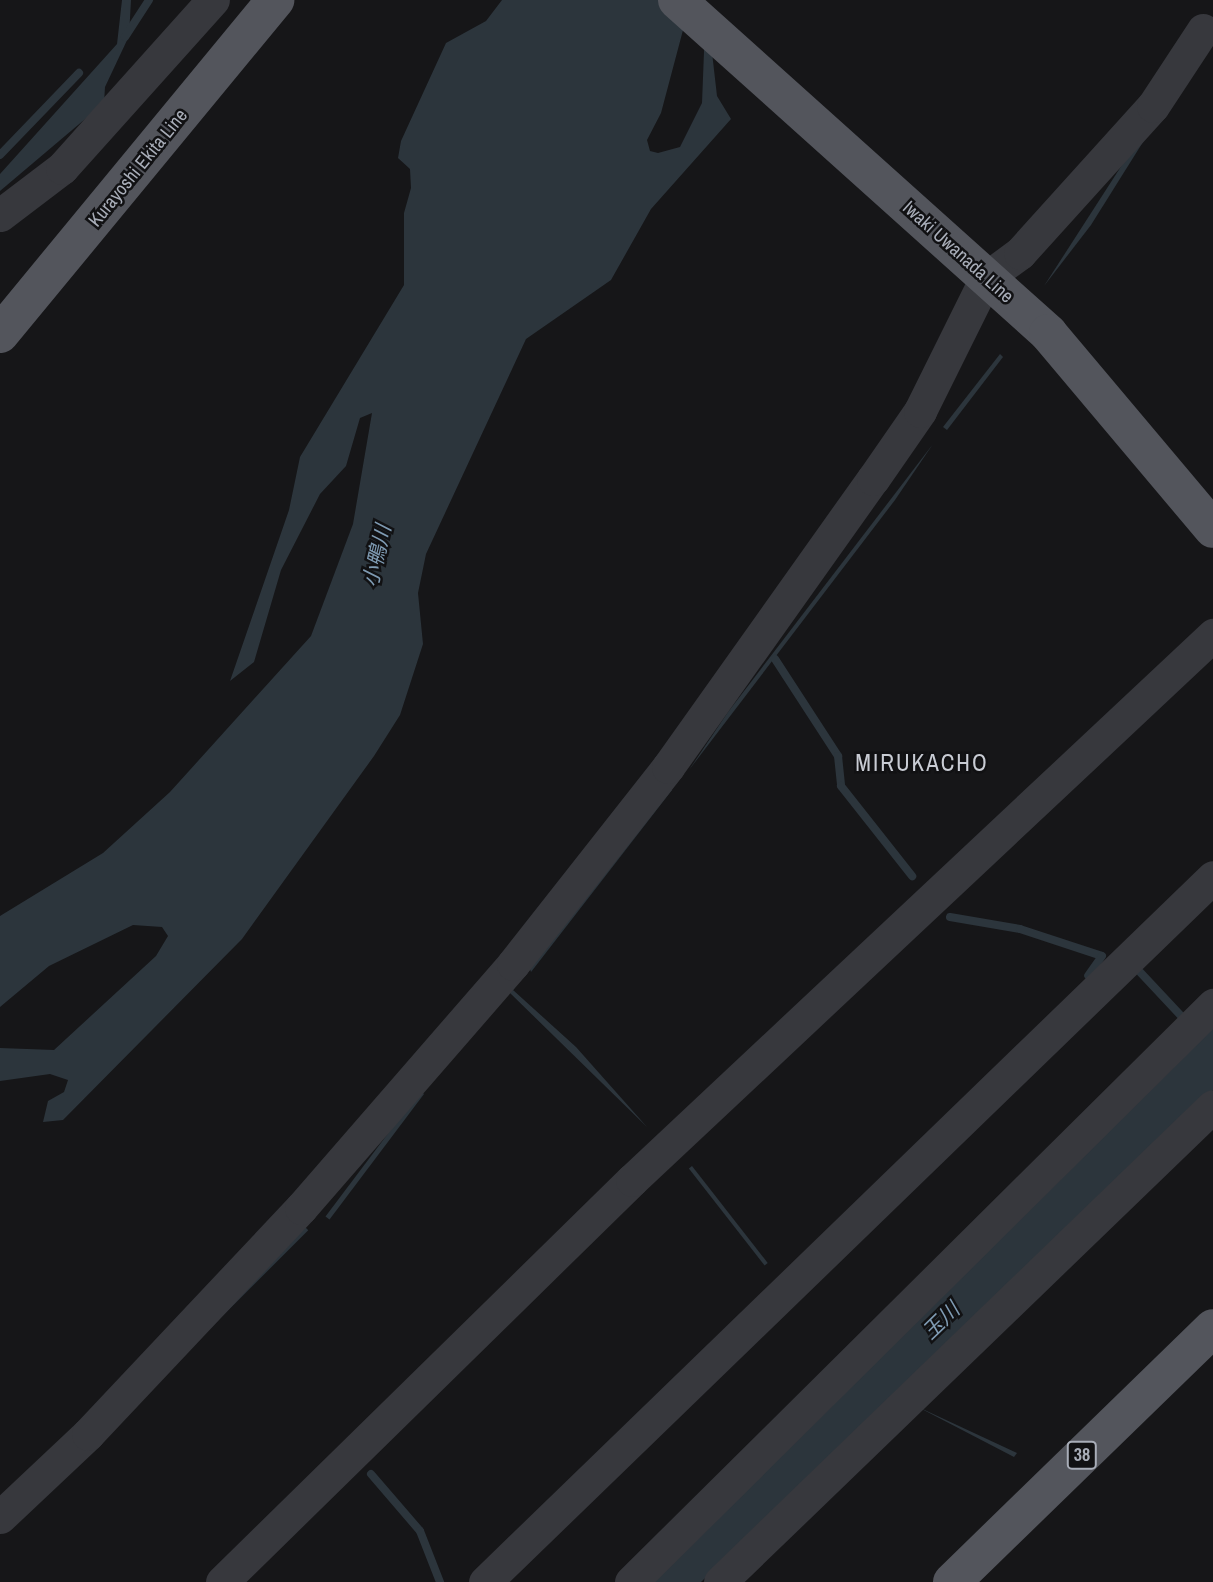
<!DOCTYPE html>
<meta charset="utf-8">
<style>
body{margin:0}
#map{position:relative;width:1213px;height:1582px;overflow:hidden;background:#161618;font-family:"Archivo Narrow","Noto Sans JP",sans-serif}
div>[style]{position:absolute}
.water>*{inset:0;background:#2c353c;transform-origin:0 0}
.stream>*{height:8px;margin:-4px;padding:0 4px;transform-origin:4px;border-radius:4px;background:#2c353c}
.minor>*{height:33px;margin:-16.5px;padding:0 16.5px;transform-origin:16.5px;border-radius:16.5px;background:#37383d}
.major>*{height:38px;margin:-19px;padding:0 19px;transform-origin:19px;border-radius:19px;background:#53555c}
span{translate:-50% -50%;white-space:nowrap;text-align:center;line-height:1.15;-webkit-text-stroke:5px #111113;paint-order:stroke}
.shield-label span{padding:2px 5px;background:#111113;border:2px solid;border-radius:5px;-webkit-text-stroke-width:0}
.shield-label{font-size:18px;color:#a8adb8;font-weight:700}
.street-label{font-size:19px;color:#a8adb8}
.water-label{font-size:21px;color:#7f9bb3;font-style:italic}
.quarter-label{font-size:23px;color:#c9ccd4;letter-spacing:2px}
</style>
<div id="map">
<div class="water">
<div style="clip-path:polygon(122px 0,131px 0,129px 36px,105px 87px,104px 103px,0 191px,0 174px,117px 44px)"></div>
<div style="clip-path:polygon(502px 0,691px 0,661px 113px,647px 140px,650px 151px,658px 153px,680px 147px,702px 103px,706px 0,717px 96px,731px 119px,651px 209px,611px 280px,526px 339px,426px 554px,418px 593px,423px 644px,400px 715px,374px 756px,242px 939px,63px 1120px,43px 1122px,48px 1101px,64px 1092px,68px 1080px,50px 1074px,0 1081px,0 1048px,54px 1050px,156px 956px,168px 936px,162px 927px,133px 925px,49px 966px,0 1007px,0 916px,103px 853px,170px 792px,311px 636px,353px 524px,372px 413px,360px 418px,346px 466px,320px 494px,281px 570px,254px 662px,230px 681px,289px 510px,300px 457px,404px 285px,404px 213px,411px 188px,410px 169px,398px 158px,401px 141px,446px 43px,486px 21px)"></div>
<div style="clip-path:polygon(1185px 75px,1091px 225px,1044px 286px,1160px 106px)"></div>
<div style="clip-path:polygon(1000px 354px,1003px 357px,947px 430px,943px 427px)"></div>
<div style="clip-path:polygon(933px 444px,895px 500px,689px 770px,728px 712px)"></div>
<div style="clip-path:polygon(669px 788px,672px 790px,531px 972px,530px 969px)"></div>
<div style="clip-path:polygon(520px 981px,513px 990px,576px 1047px,647px 1127px,510px 993px)"></div>
<div style="clip-path:polygon(1213px 1028px,1213px 1090px,701px 1582px,647px 1582px)"></div>
<div style="left:420px;top:1091px;width:5px;height:157px;rotate:37deg"></div>
<div style="left:692px;top:1166px;width:123px;height:4px;rotate:52deg"></div>
<div style="left:304px;top:1226px;width:6px;height:304px;rotate:45deg"></div>
<div style="clip-path:polygon(916px 1406px,1017px 1453px,1014px 1457px)"></div>
</div>
<div class="stream">
<div style="left:125px;top:37px;width:44px;rotate:-57deg"></div>
<div style="left:0;top:155px;width:114px;rotate:-46.1deg"></div>
<div style="left:775px;top:659px;width:116px;rotate:57deg"></div>
<div style="left:838px;top:756px;width:30px;rotate:84deg"></div>
<div style="left:841px;top:786px;width:115px;rotate:51.7deg"></div>
<div style="left:950px;top:917px;width:71px;rotate:9.7deg"></div>
<div style="left:1020px;top:929px;width:86px;rotate:18.2deg"></div>
<div style="left:1102px;top:956px;width:24px;rotate:125deg"></div>
<div style="left:1140px;top:972px;width:63px;rotate:46.9deg"></div>
<div style="left:371px;top:1474px;width:75px;rotate:49.3deg"></div>
<div style="left:420px;top:1531px;width:55px;rotate:68.6deg"></div>
</div>
<div class="minor">
<div style="left:0;top:215px;width:78px;rotate:-37.2deg"></div>
<div style="left:62px;top:168px;width:226px;rotate:-48.1deg"></div>
<div style="left:0;top:1517px;width:121px;rotate:-43.3deg"></div>
<div style="left:88px;top:1434px;width:311px;rotate:-46.7deg"></div>
<div style="left:301px;top:1208px;width:323px;rotate:-49deg"></div>
<div style="left:513px;top:964px;width:251px;rotate:-51.8deg"></div>
<div style="left:668px;top:767px;width:354px;rotate:-54.6deg"></div>
<div style="left:873px;top:479px;width:83px;rotate:-55.3deg"></div>
<div style="left:920px;top:411px;width:148px;rotate:-63.6deg"></div>
<div style="left:986px;top:278px;width:42px;rotate:-36.3deg"></div>
<div style="left:1020px;top:253px;width:198px;rotate:-47.9deg"></div>
<div style="left:1153px;top:106px;width:91px;rotate:-56.7deg"></div>
<div style="left:222px;top:1582px;width:574px;rotate:-44.44deg"></div>
<div style="left:632px;top:1180px;width:797px;rotate:-43.17deg"></div>
<div style="left:485px;top:1582px;width:1013px;rotate:-44.08deg"></div>
<div style="left:631px;top:1582px;width:820px;rotate:-44.75deg"></div>
<div style="left:720px;top:1582px;width:685px;rotate:-43.99deg"></div>
</div>
<div class="major">
<div style="left:677px;top:0;width:499px;rotate:41.9deg"></div>
<div style="left:1048px;top:333px;width:256px;rotate:49.9deg"></div>
<div style="left:0;top:334px;width:433px;rotate:-50.5deg"></div>
<div style="left:952px;top:1582px;width:364px;rotate:-44.2deg"></div>
</div>
<div class="shield-label">
<span style="left:1082px;top:1455px">38</span>
</div>
<div class="street-label">
<span style="left:138px;top:168px;rotate:-51deg">Kurayoshi Ekita Line</span>
<span style="left:958px;top:252px;rotate:42deg">Iwaki Uwanada Line</span>
</div>
<div class="water-label">
<span style="left:377px;top:556px;rotate:-77deg">小鴨川</span>
<span style="left:941px;top:1321px;rotate:-44deg">玉川</span>
</div>
<div class="quarter-label">
<span style="left:922px;top:763px">MIRUKACHO</span>
</div>
</div>
